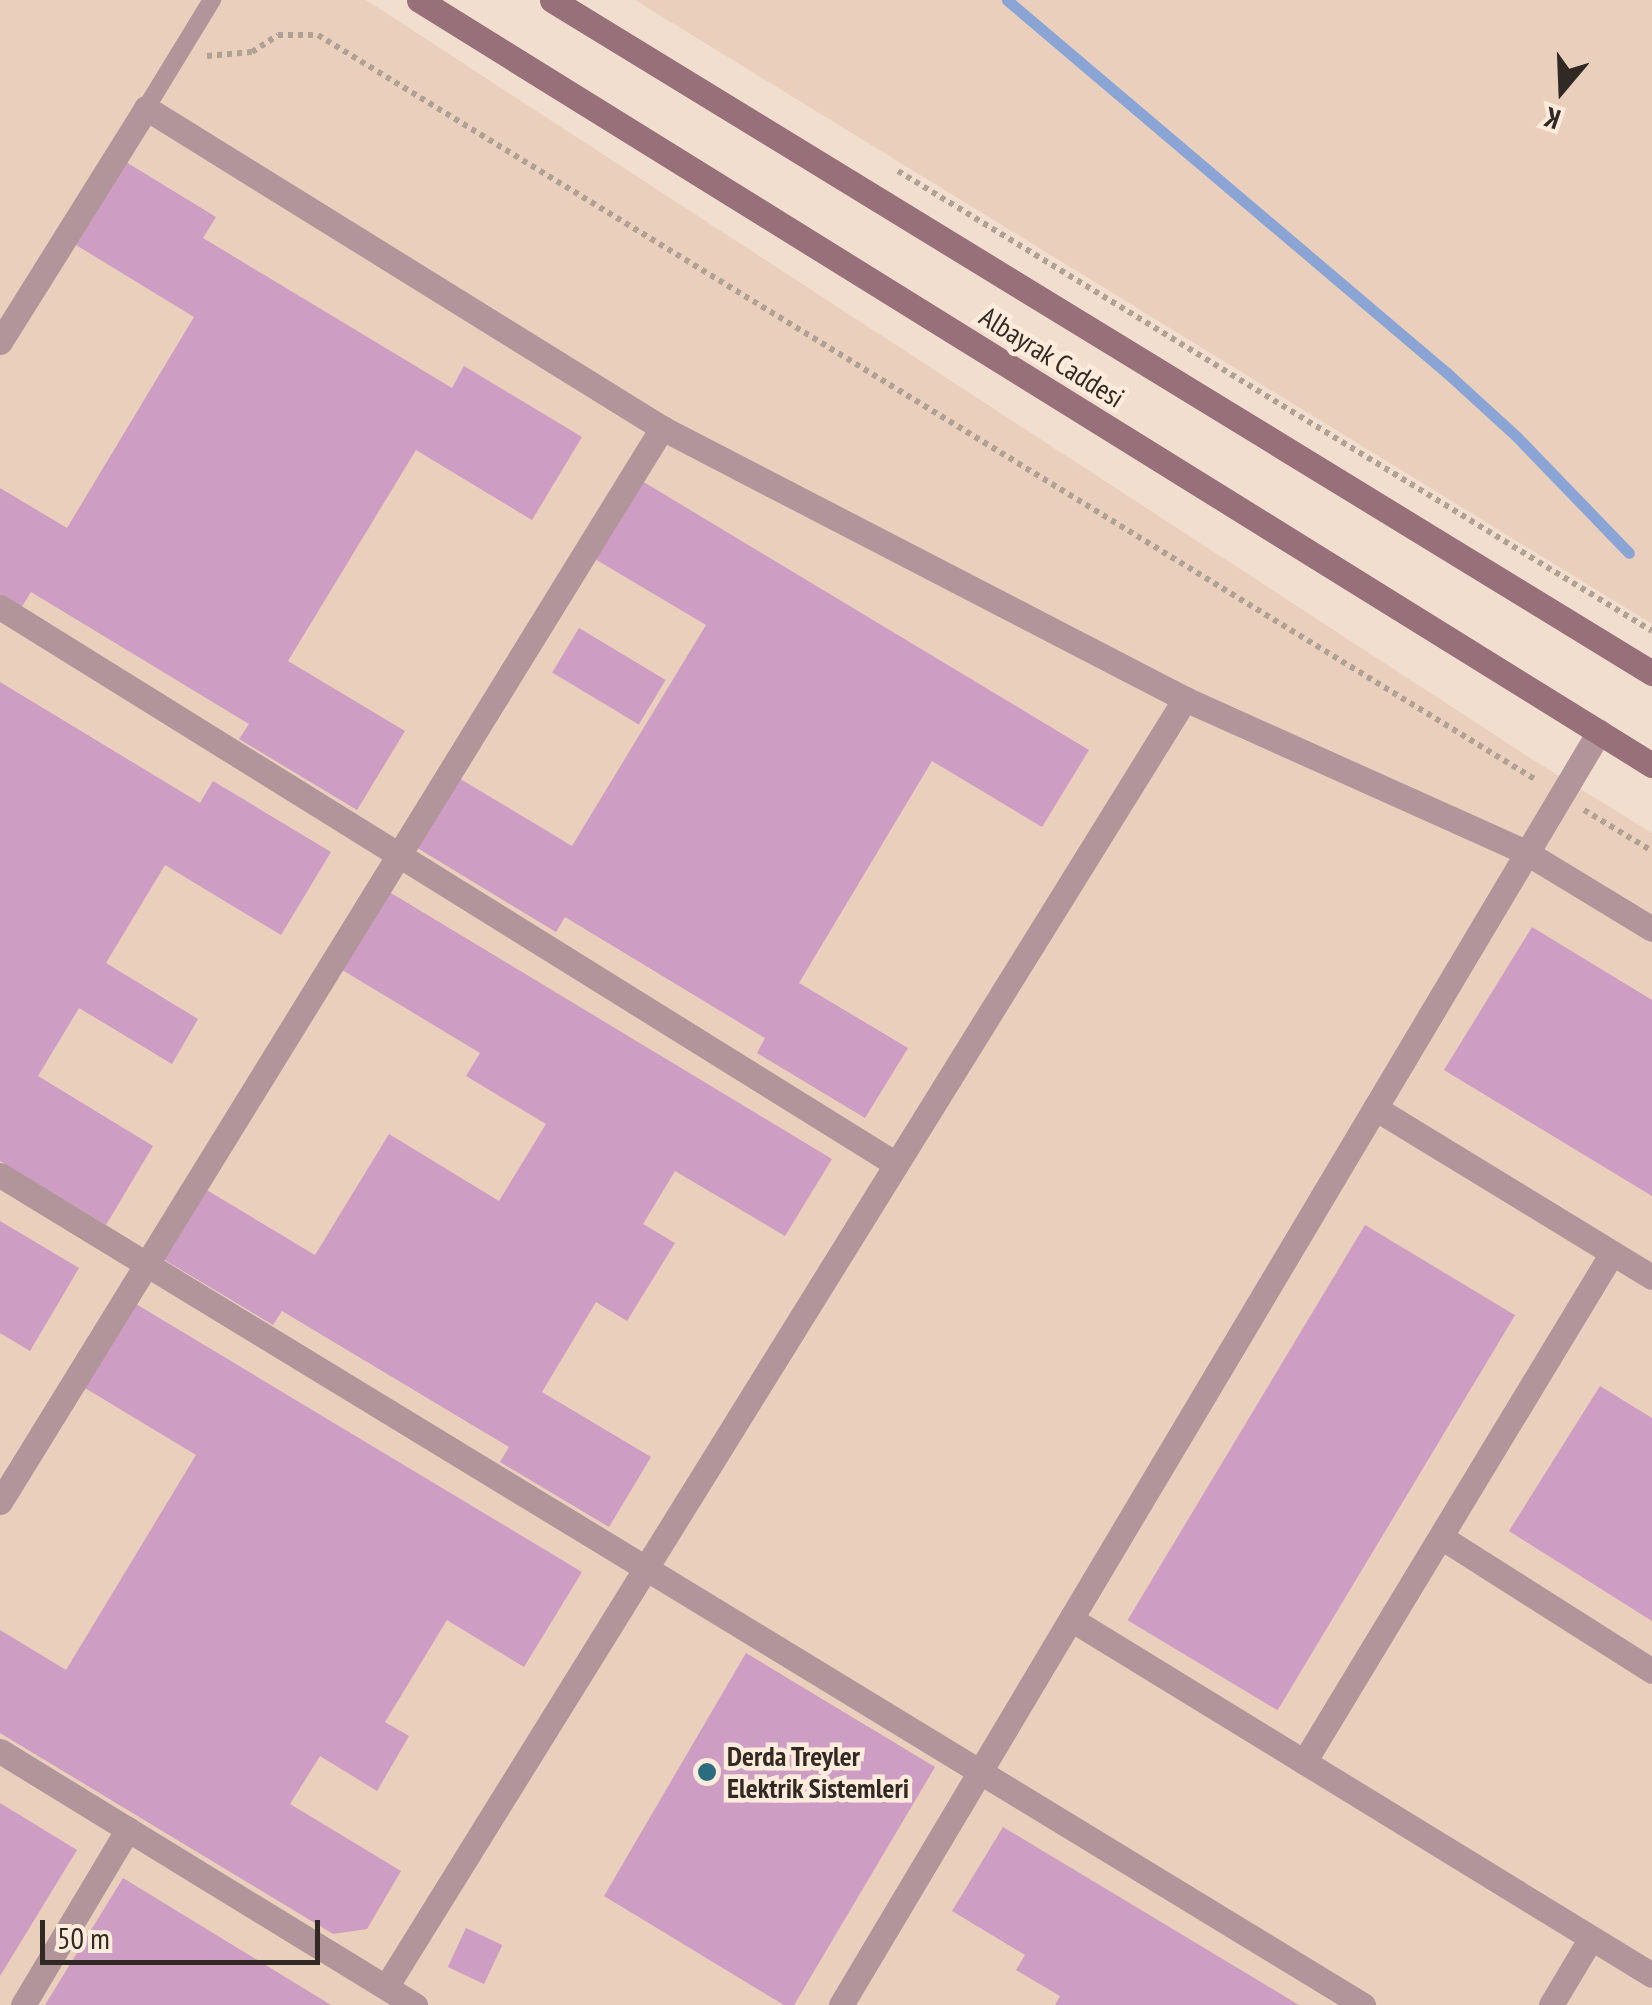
<!DOCTYPE html>
<style>
body{margin:0}
#map{position:relative;width:1652px;height:2005px;overflow:hidden;background:#f2decf;font-family:"PT Sans Narrow",sans-serif}
div>[style]{position:absolute}
.built>*{inset:0;background:#e9cfbc}
.stream>*{height:11px;margin:-5.5px;padding:0 5.5px;transform-origin:5.5px;border-radius:5.5px;background:#8aa5d5}
.building>*{inset:0;background:#ce9dc3;transform-origin:0 0}
.path>*{height:6px;margin-top:-3px;transform-origin:0;background:repeating-linear-gradient(90deg,#b0a195 0 5px,transparent 0 10px)}
.service>*{height:18px;margin:-9px;padding:0 9px;transform-origin:9px;border-radius:9px;background:#b1959b}
.minor>*{height:25px;margin:-12.5px;padding:0 12.5px;transform-origin:12.5px;border-radius:12.5px;background:#b1959b}
.secondary>*{height:25px;margin:-12.5px;padding:0 12.5px;transform-origin:12.5px;border-radius:12.5px;background:#987079}
.dots>*{width:28px;height:28px;translate:-50% -50%;box-sizing:border-box;border:5px solid #ffebdc;border-radius:50%}
span{translate:-50% -50%;white-space:nowrap;text-align:center;line-height:1.15;-webkit-text-stroke:9px #ffebdc;paint-order:stroke}
.street-label{font-size:28px;color:#312a24}
.poi-label{font-size:28px;color:#312a24;font-weight:700}
.left{translate:0 -50%;text-align:left}
.north{position:absolute;left:1512px;top:40px;width:100px;height:100px;-webkit-text-stroke:8px #ffebdc;paint-order:stroke;rotate:199deg;font-size:28px;font-weight:700;line-height:40px;text-align:center;color:#312a24}
.north::after{content:'';display:block;margin:auto;width:35px;height:45px;background:#312a24;clip-path:polygon(50% 0,100% 100%,50% 72%,0 100%)}
.scale{position:absolute;left:40px;top:1920px;width:280px;height:45px;box-sizing:border-box;border:5px solid #312a24;border-top:0;padding-left:12px;font-size:30px;line-height:35px;white-space:nowrap;color:#312a24;-webkit-text-stroke:8px #ffebdc;paint-order:stroke}
</style>
<div id="map">
<div class="built">
<div style="clip-path:polygon(0 0,366px 0,1538px 763px,1652px 833px,1652px 2005px,0 2005px)"></div>
<div style="clip-path:polygon(635px 0,1652px 0,1652px 624px)"></div>
</div>
<div class="stream">
<div style="left:1007px;top:0;width:577px;rotate:40.29deg"></div>
<div style="left:1447px;top:373px;width:95px;rotate:42.4deg"></div>
<div style="left:1517px;top:437px;width:161px;rotate:46deg"></div>
</div>
<div class="building">
<div style="clip-path:polygon(126px 162px,216px 217px,203px 238px,452px 388px,464px 366px,582px 437px,532px 520px,416px 450px,288px 661px,405px 731px,357px 810px,239px 739px,249px 724px,31px 592px,21px 608px,0 596px,0 488px,67px 528px,194px 317px,76px 245px)"></div>
<div style="clip-path:polygon(637px 478px,1089px 750px,1042px 827px,932px 761px,799px 983px,908px 1048px,865px 1118px,757px 1053px,765px 1038px,565px 917px,556px 932px,414px 846px,457px 777px,572px 846px,706px 625px,590px 556px)"></div>
<div style="left:579px;top:628px;width:101px;height:52px;rotate:31deg"></div>
<div style="clip-path:polygon(0 682px,200px 803px,213px 781px,331px 852px,281px 935px,165px 865px,106px 963px,198px 1019px,172px 1064px,79px 1008px,38px 1076px,153px 1146px,106px 1225px,0 1161px)"></div>
<div style="clip-path:polygon(381px 887px,832px 1159px,785px 1236px,675px 1171px,643px 1224px,675px 1243px,627px 1321px,596px 1302px,542px 1392px,651px 1457px,609px 1527px,500px 1462px,509px 1447px,282px 1311px,273px 1325px,158px 1256px,200px 1186px,315px 1255px,389px 1134px,499px 1201px,546px 1124px,466px 1076px,480px 1053px,334px 965px)"></div>
<div style="clip-path:polygon(1532px 927px,1652px 1000px,1652px 1196px,1444px 1070px)"></div>
<div style="clip-path:polygon(0 1221px,79px 1268px,30px 1351px,0 1333px)"></div>
<div style="left:1365px;top:1225px;width:175px;height:461px;rotate:31deg"></div>
<div style="clip-path:polygon(131px 1301px,582px 1572px,524px 1667px,447px 1620px,385px 1722px,409px 1736px,377px 1791px,320px 1756px,290px 1804px,401px 1871px,367px 1929px,333px 1934px,0 1733px,0 1630px,66px 1670px,196px 1455px,80px 1385px)"></div>
<div style="clip-path:polygon(1600px 1386px,1652px 1418px,1652px 1621px,1509px 1531px)"></div>
<div style="clip-path:polygon(746px 1653px,935px 1767px,794px 2005px,784px 2005px,604px 1896px)"></div>
<div style="clip-path:polygon(0 1803px,77px 1850px,0 1976px)"></div>
<div style="clip-path:polygon(1003px 1827px,1299px 2005px,1055px 2005px,1060px 1996px,1016px 1970px,1025px 1955px,952px 1911px)"></div>
<div style="clip-path:polygon(123px 1878px,331px 2005px,45px 2005px)"></div>
<div style="left:466px;top:1928px;width:40px;height:43px;rotate:25deg"></div>
</div>
<div class="path">
<div style="left:207px;top:56px;width:45px;rotate:-5.1deg"></div>
<div style="left:252px;top:52px;width:31px;rotate:-33deg"></div>
<div style="left:278px;top:35px;width:40px"></div>
<div style="left:318px;top:35px;width:1428px;rotate:31.45deg"></div>
<div style="left:898px;top:171px;width:883px;rotate:31.39deg"></div>
<div style="left:1584px;top:810px;width:79px;rotate:31.1deg"></div>
</div>
<div class="service">
<div style="left:146px;top:108px;width:127px;rotate:-58.6deg"></div>
</div>
<div class="minor">
<div style="left:0;top:342px;width:276px;rotate:-58deg"></div>
<div style="left:146px;top:108px;width:607px;rotate:31.81deg"></div>
<div style="left:662px;top:428px;width:589px;rotate:27.39deg"></div>
<div style="left:1185px;top:699px;width:375px;rotate:24.2deg"></div>
<div style="left:1527px;top:853px;width:146px;rotate:31.3deg"></div>
<div style="left:0;top:607px;width:1055px;rotate:31.87deg"></div>
<div style="left:1375px;top:1108px;width:324px;rotate:31.4deg"></div>
<div style="left:0;top:1175px;width:1596px;rotate:31.34deg"></div>
<div style="left:0;top:1502px;width:1262px;rotate:-58.35deg"></div>
<div style="left:1441px;top:1537px;width:250px;rotate:32.4deg"></div>
<div style="left:1071px;top:1619px;width:681px;rotate:31.5deg"></div>
<div style="left:0;top:1751px;width:487px;rotate:31.5deg"></div>
<div style="left:1304px;top:1762px;width:595px;rotate:-58.82deg"></div>
<div style="left:386px;top:1987px;width:1516px;rotate:-58.19deg"></div>
<div style="left:23px;top:2005px;width:205px;rotate:-59.2deg"></div>
<div style="left:841px;top:2005px;width:1482px;rotate:-59.23deg"></div>
<div style="left:1551px;top:2005px;width:78px;rotate:-59.2deg"></div>
</div>
<div class="secondary">
<div style="left:419px;top:0;width:1451px;rotate:31.82deg"></div>
<div style="left:552px;top:0;width:1290px;rotate:31.46deg"></div>
</div>
<div class="dots">
<div style="left:707px;top:1772px;background:#2a6d7f"></div>
</div>
<div class="street-label">
<span style="left:1052px;top:357px;rotate:32deg">Albayrak Caddesi</span>
</div>
<div class="poi-label">
<span class="left" style="left:727px;top:1772px">Derda Treyler<br>Elektrik Sistemleri</span>
</div>
<div class="north">K</div>
<div class="scale">50 m</div>
</div>
